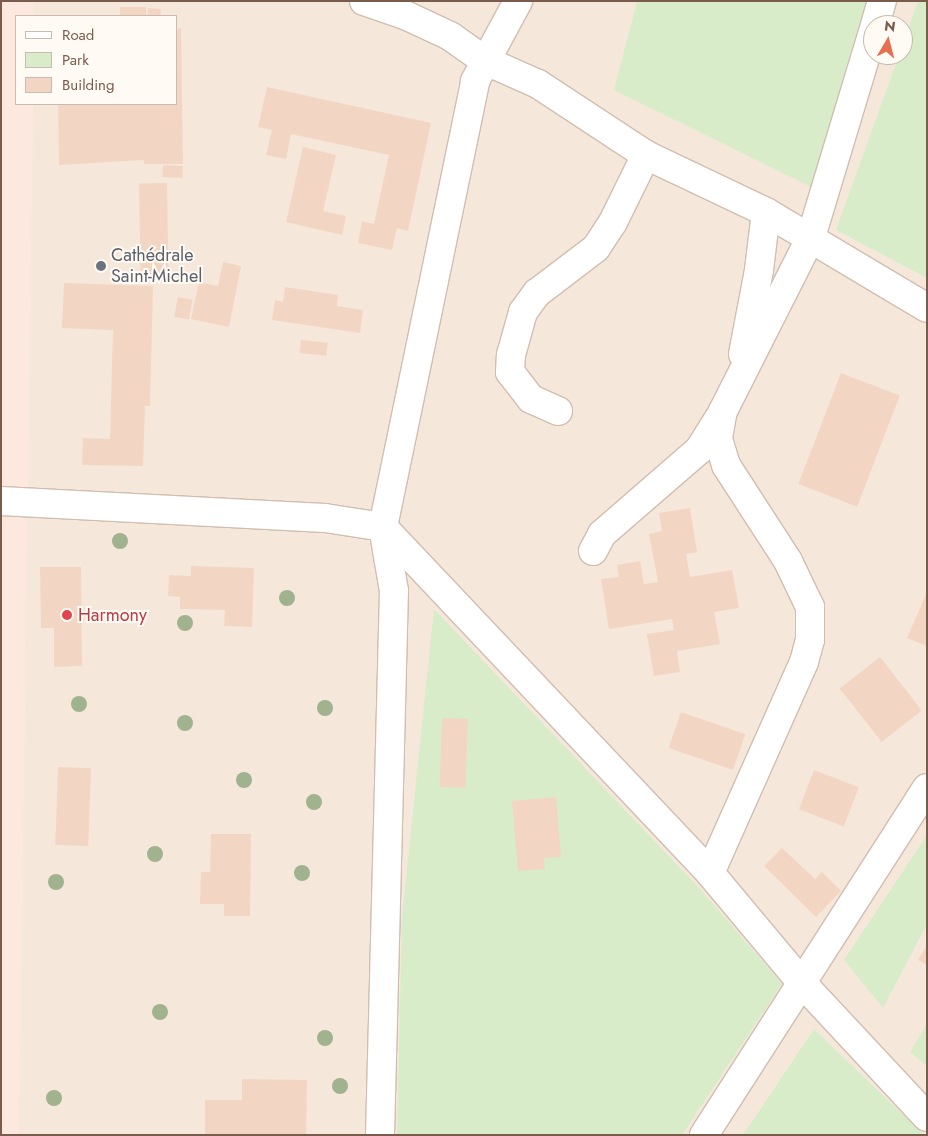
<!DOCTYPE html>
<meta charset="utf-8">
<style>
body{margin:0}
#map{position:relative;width:928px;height:1136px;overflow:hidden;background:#fdf6ec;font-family:Jost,sans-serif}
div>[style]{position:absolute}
.residential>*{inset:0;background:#f5e8da}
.commercial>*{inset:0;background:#fde8e0}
.green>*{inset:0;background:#d8ecc9}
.building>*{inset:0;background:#f3d5c3;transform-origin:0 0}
.roads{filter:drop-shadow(1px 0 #d1beb0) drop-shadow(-1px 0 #d1beb0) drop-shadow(0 1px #d1beb0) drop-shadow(0 -1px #d1beb0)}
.minor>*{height:28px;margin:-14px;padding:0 14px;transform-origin:14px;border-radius:14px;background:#fff}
.trees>*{width:16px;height:16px;margin:-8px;border-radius:50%;background:#a0b28e}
.dots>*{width:14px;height:14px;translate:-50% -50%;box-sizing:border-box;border:2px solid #fffaf3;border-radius:50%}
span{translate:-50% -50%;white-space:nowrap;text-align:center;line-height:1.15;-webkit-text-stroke:4px #fffaf3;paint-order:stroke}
.worship-label{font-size:18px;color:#5b616d}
.left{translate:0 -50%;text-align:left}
.health-label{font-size:18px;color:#be3a42}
.frame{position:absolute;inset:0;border:2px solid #7a5c4d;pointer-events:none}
.legend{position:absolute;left:15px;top:15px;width:162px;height:90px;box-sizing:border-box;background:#fffaf3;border:1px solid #cabbb1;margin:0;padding:6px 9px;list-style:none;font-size:15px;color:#7a5c4d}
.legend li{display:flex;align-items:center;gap:10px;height:25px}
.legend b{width:25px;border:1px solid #cabbb1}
.north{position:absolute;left:863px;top:15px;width:50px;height:50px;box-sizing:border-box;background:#fffaf3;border:1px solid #cabbb1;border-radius:50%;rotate:8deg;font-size:14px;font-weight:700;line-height:20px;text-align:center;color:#7a5c4d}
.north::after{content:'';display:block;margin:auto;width:18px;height:22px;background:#e76f51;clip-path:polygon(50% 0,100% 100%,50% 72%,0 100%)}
</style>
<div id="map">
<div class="residential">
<div style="clip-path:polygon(evenodd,1px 1px,927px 1px,927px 1135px,1px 1135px,1px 1px,16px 16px,176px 16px,176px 104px,16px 104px,16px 16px,1px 1px,873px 25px,903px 25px,903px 55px,873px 55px,873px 25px)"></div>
</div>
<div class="commercial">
<div style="clip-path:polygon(1px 1px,34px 1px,34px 16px,16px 16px,16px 104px,33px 104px,19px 1135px,1px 1135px)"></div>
</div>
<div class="green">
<div style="clip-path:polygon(637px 1px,866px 1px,811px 187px,614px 90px)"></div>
<div style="clip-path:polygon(918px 1px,927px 1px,927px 278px,836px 230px,899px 55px,903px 55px,903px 44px)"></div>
<div style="clip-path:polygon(434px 609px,701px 890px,782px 984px,682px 1135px,397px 1135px,402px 917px)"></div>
<div style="clip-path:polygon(927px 835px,927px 924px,883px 1008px,844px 960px)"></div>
<div style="clip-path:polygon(927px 1024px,927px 1066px,910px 1052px)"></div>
<div style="clip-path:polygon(814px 1029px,924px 1135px,743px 1135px)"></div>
</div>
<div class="building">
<div style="left:120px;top:7px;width:26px;height:9px"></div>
<div style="left:148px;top:8px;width:13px;height:8px;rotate:4deg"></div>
<div style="clip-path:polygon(181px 28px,183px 164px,144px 164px,144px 160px,59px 165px,58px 104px,176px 104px,176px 29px)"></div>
<div style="clip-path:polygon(267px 87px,431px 123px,408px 231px,397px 228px,392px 250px,358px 243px,362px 221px,374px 224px,389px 155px,291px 134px,286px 159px,266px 155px,272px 130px,258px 127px)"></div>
<div style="clip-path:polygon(303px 147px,336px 155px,323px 211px,346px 216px,342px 235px,286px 222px)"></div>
<div style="left:163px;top:165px;width:20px;height:12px;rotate:3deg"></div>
<div style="left:167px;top:183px;width:91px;height:28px;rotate:89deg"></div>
<div style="clip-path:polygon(223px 262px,241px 266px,229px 327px,191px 319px,199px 282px,218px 286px)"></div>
<div style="clip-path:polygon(64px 283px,153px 286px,150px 406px,145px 406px,143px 466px,82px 465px,83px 438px,110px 439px,113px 330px,62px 328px)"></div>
<div style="clip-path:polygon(285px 287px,338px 295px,337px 306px,363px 310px,360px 333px,272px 320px,275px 300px,283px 302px)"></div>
<div style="left:178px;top:297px;width:15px;height:20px;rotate:11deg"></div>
<div style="left:301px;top:340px;width:27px;height:13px;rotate:6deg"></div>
<div style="left:841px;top:373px;width:63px;height:119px;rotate:21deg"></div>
<div style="clip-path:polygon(690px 508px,697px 552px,686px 554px,690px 577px,732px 570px,739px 608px,714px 612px,720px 644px,677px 651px,680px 672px,654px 676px,647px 634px,674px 630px,672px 619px,609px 629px,601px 579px,619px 577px,617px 565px,640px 561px,644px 584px,658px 582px,649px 534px,662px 531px,659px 513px)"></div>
<div style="clip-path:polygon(191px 566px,254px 568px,252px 627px,224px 626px,225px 610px,180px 609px,180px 597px,168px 596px,169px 575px,191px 576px)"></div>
<div style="clip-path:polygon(40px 567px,81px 567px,82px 666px,54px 667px,54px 628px,41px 628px)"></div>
<div style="clip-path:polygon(927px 592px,927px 646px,907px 638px)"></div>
<div style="left:880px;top:657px;width:68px;height:51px;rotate:52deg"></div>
<div style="left:681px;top:712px;width:68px;height:38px;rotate:19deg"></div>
<div style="left:442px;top:718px;width:26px;height:69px;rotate:2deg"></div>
<div style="left:58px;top:767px;width:33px;height:78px;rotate:2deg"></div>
<div style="left:814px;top:770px;width:48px;height:42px;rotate:21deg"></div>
<div style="clip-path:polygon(556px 797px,561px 857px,544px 858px,545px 869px,518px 871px,512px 801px)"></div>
<div style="clip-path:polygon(211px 834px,251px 834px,250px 916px,224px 916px,224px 904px,200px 904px,201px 872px,210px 872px)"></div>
<div style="clip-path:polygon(782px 848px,815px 879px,822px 872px,841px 891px,816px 917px,764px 866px)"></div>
<div style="clip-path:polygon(927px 945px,927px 965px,918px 960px)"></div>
<div style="clip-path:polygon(242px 1079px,307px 1080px,306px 1135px,205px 1135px,205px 1100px,242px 1100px)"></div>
</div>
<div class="roads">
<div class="minor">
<div style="left:364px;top:1px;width:43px;rotate:18.9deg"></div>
<div style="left:405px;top:15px;width:50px;rotate:25deg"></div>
<div style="left:450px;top:36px;width:42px;rotate:35.2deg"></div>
<div style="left:484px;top:60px;width:59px;rotate:24deg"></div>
<div style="left:538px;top:84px;width:129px;rotate:33.3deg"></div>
<div style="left:646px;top:155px;width:133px;rotate:25.4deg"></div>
<div style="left:766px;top:212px;width:187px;rotate:30.8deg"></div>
<div style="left:875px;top:25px;width:25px;rotate:-74deg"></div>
<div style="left:743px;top:354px;width:86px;rotate:-79.2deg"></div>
<div style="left:759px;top:270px;width:58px;rotate:-83.1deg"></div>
<div style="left:558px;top:411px;width:30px;rotate:-156deg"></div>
<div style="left:531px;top:399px;width:34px;rotate:-128deg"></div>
<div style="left:510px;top:372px;width:17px;rotate:-87deg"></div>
<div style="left:511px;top:355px;width:45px;rotate:-74.4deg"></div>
<div style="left:523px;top:312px;width:24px;rotate:-54deg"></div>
<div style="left:537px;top:293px;width:74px;rotate:-37.3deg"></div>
<div style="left:596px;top:248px;width:31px;rotate:-57deg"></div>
<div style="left:613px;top:222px;width:75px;rotate:-63.8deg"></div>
<div style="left:1px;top:501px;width:324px;rotate:3deg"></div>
<div style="left:325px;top:518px;width:59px;rotate:8.8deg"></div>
<div style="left:383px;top:527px;width:476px;rotate:46.6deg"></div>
<div style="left:710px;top:873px;width:143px;rotate:50.1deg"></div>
<div style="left:802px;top:983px;width:183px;rotate:47deg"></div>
<div style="left:593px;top:551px;width:19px;rotate:-62deg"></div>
<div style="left:602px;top:534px;width:128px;rotate:-40.9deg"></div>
<div style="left:699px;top:450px;width:41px;rotate:-57.8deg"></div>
<div style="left:710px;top:873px;width:231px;rotate:-66deg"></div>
<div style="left:804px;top:662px;width:23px;rotate:-75deg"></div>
<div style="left:810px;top:640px;width:33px;rotate:-90deg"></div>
<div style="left:810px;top:607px;width:51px;rotate:-115.6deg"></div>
<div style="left:788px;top:561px;width:114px;rotate:-122.9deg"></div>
<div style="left:726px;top:465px;width:28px;rotate:-107deg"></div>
<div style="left:718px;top:438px;width:27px;rotate:-80deg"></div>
<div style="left:723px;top:411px;width:195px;rotate:-63.2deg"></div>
<div style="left:811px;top:237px;width:215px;rotate:-73.2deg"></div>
<div style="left:380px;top:1135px;width:544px;rotate:-88.53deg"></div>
<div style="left:394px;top:591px;width:65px;rotate:-99.8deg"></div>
<div style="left:383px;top:527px;width:455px;rotate:-78.3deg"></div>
<div style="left:475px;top:81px;width:91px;rotate:-61.7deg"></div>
<div style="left:704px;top:1135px;width:412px;rotate:-57.3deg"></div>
</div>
</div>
<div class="trees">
<div style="left:120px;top:541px"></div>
<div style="left:287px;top:598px"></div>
<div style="left:185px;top:623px"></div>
<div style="left:79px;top:704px"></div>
<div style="left:325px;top:708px"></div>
<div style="left:185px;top:723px"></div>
<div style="left:244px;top:780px"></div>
<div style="left:314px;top:802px"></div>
<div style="left:155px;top:854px"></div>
<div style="left:302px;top:873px"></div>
<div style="left:56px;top:882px"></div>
<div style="left:160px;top:1012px"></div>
<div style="left:325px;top:1038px"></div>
<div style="left:340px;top:1086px"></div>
<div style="left:54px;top:1098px"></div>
</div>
<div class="dots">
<div style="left:101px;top:266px;background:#6b7280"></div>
<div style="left:67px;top:615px;background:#e0444e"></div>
</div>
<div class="worship-label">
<span class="left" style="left:111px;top:266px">Cathédrale<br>Saint-Michel</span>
</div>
<div class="health-label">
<span class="left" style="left:78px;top:615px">Harmony</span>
</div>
<div class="frame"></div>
<ul class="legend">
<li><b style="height:6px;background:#fff"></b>Road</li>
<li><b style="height:14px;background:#d8ecc9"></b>Park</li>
<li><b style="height:14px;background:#f3d5c3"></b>Building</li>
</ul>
<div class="north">N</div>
</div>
